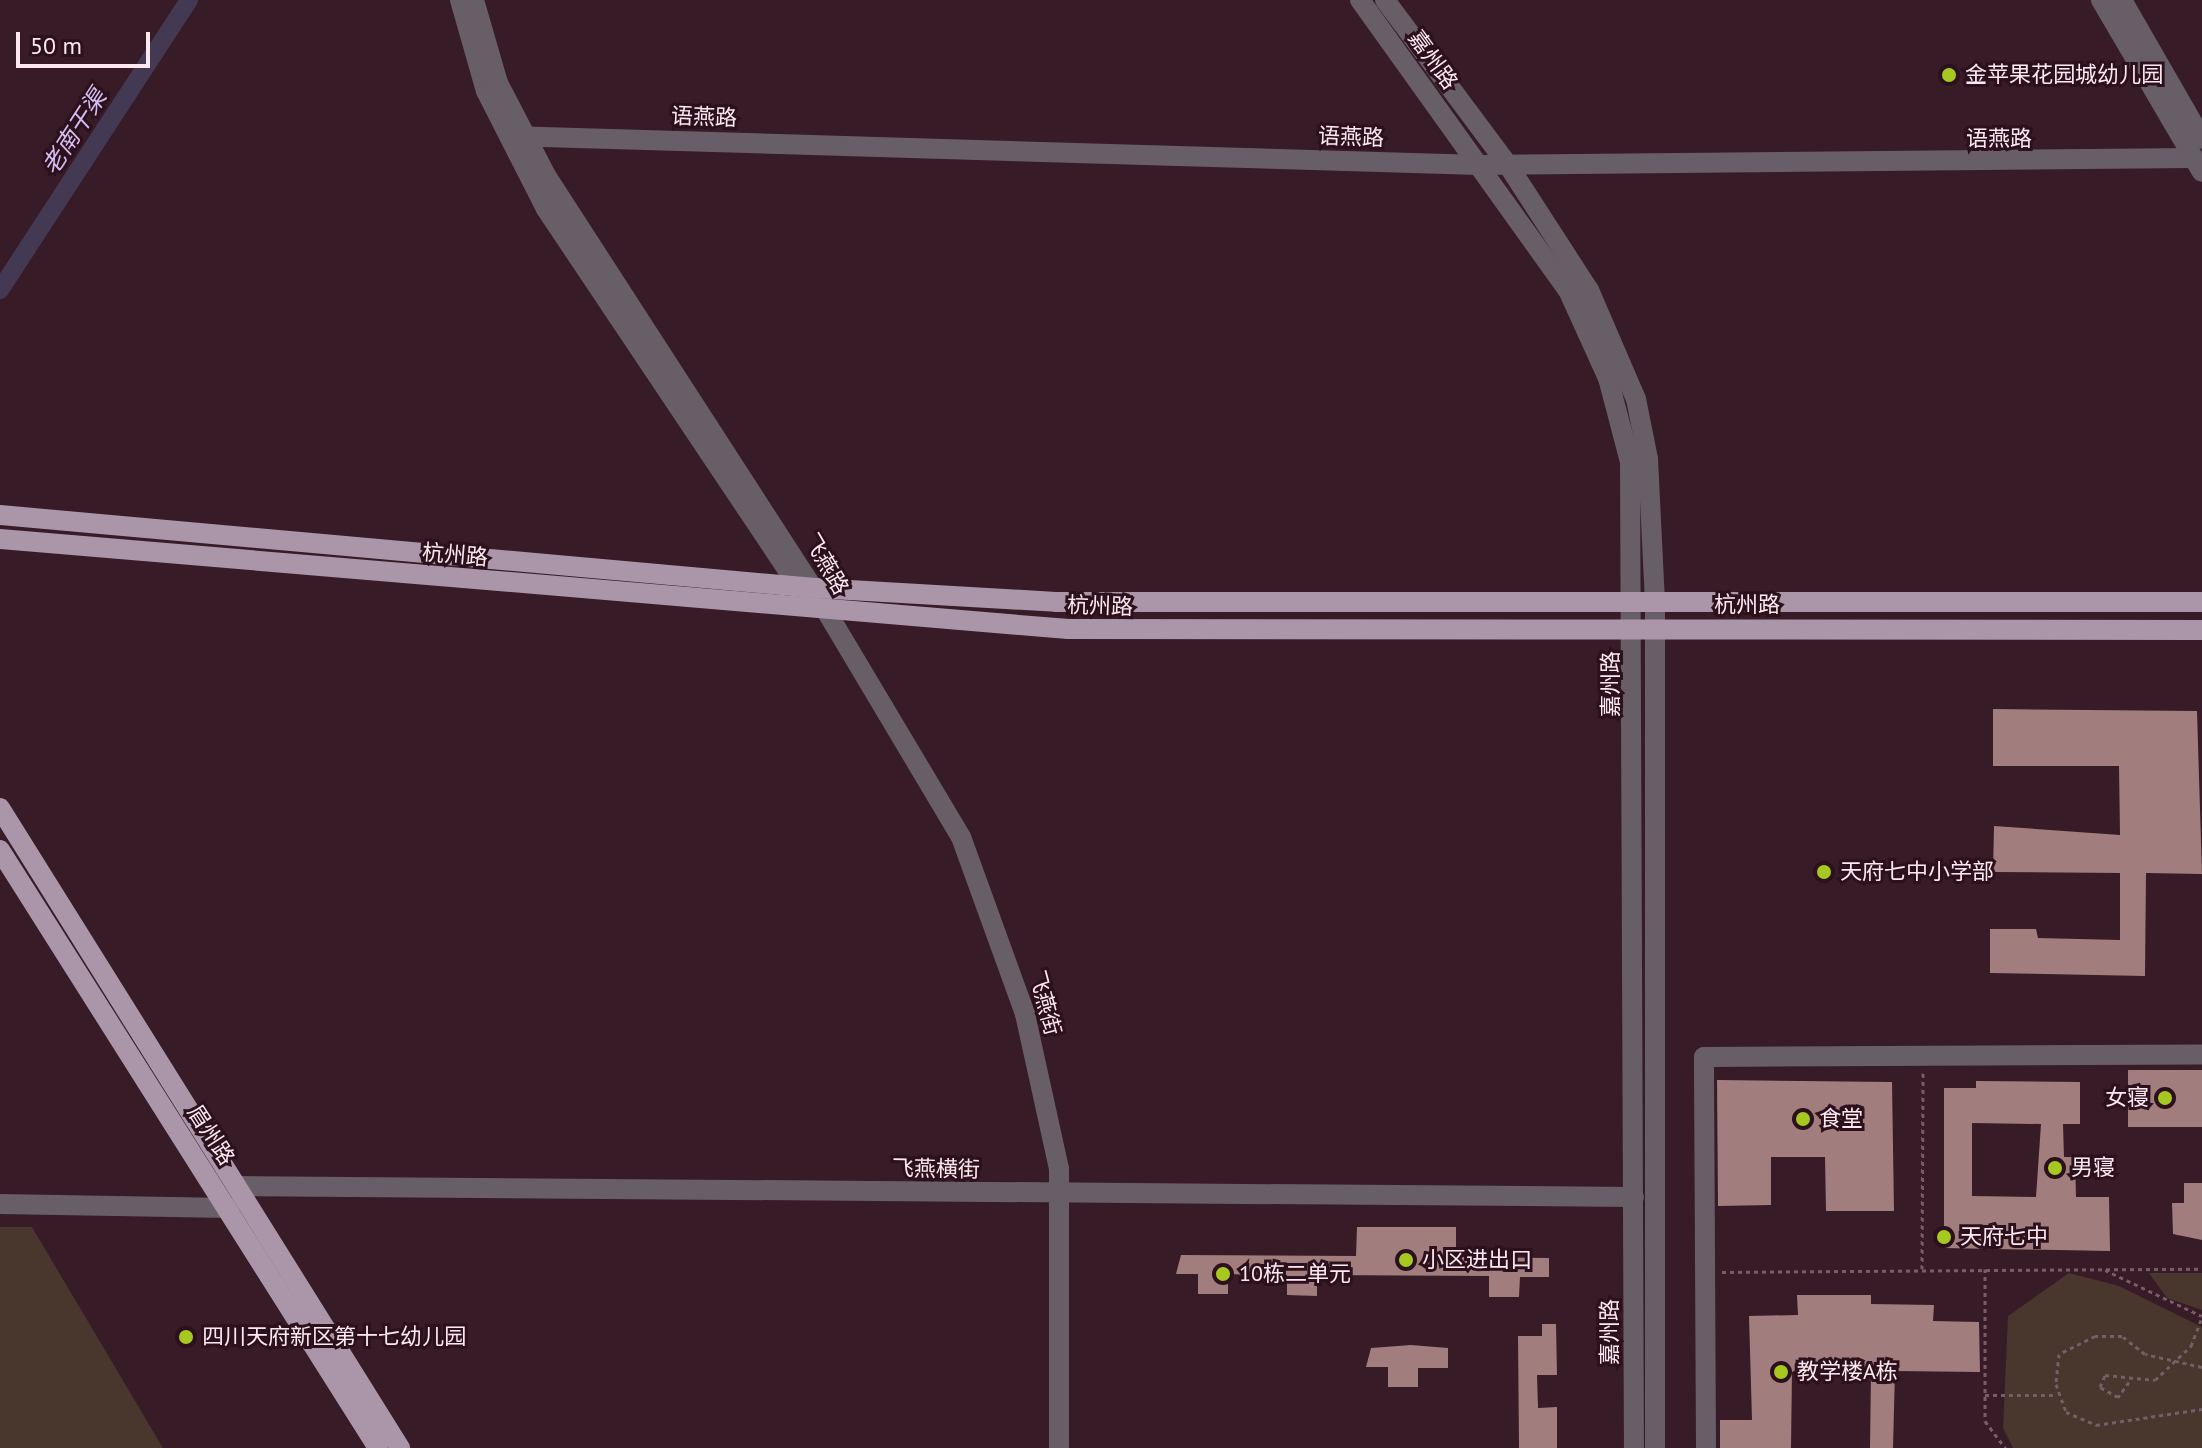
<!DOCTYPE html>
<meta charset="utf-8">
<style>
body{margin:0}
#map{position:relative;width:2202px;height:1448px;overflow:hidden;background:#371b26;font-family:"PT Sans","Noto Sans SC",sans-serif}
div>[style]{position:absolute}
.green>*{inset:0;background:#49362d}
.canal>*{height:18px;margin:-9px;padding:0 9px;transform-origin:9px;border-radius:9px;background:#433952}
.building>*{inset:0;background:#a17e7d;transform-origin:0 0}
.path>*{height:3px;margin-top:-1.5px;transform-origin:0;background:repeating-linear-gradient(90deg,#775d67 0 4px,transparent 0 8px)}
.minor>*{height:20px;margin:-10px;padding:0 10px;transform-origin:10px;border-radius:10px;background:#685e67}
.major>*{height:20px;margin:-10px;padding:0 10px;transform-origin:10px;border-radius:10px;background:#ab96a9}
.dots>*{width:22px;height:22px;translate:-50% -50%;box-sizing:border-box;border:4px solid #2c111d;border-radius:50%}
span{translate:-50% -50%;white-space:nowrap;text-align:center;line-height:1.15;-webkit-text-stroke:6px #2c111d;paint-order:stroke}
.street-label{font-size:22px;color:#fce8ef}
.poi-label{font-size:22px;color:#fce8ef}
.left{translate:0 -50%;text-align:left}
.right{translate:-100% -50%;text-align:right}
.water-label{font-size:24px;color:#d4bef1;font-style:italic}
.scale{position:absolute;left:16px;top:32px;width:134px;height:36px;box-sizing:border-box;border:4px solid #fce8ef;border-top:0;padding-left:10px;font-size:24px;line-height:28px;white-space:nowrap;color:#fce8ef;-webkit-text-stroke:6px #2c111d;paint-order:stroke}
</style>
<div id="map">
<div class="green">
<div style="clip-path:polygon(0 1227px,32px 1227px,163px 1448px,0 1448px)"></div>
<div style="clip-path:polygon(2069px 1273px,2119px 1286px,2202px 1327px,2202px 1448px,2013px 1448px,2003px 1428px,2008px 1316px)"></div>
<div style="clip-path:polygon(2149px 1273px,2202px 1273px,2202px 1310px,2167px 1298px)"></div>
</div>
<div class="canal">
<div style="left:0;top:290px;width:346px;rotate:-56.9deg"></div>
</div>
<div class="building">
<div style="clip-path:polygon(1993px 709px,2197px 711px,2202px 874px,2146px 873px,2145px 976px,1990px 973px,1990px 929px,2036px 929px,2038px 938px,2120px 940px,2120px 873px,1993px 872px,1994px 826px,2120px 835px,2119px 766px,1993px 766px)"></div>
<div style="left:2128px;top:1070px;width:74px;height:57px"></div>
<div style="clip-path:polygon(1717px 1080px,1892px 1082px,1894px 1211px,1826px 1211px,1825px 1157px,1771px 1157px,1771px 1205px,1718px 1206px)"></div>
<div style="clip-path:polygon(evenodd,1976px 1081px,2080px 1082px,2080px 1124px,2063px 1124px,2064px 1157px,2075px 1157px,2076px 1197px,2109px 1197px,2110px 1251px,1944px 1248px,1944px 1088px,1976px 1088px,1976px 1081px,1972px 1123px,2041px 1124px,2036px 1197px,1972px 1196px,1972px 1123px)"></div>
<div style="clip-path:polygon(2184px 1183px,2202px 1183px,2202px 1240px,2173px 1234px,2172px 1203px,2184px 1203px)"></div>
<div style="clip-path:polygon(1357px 1227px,1456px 1227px,1456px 1257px,1549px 1258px,1549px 1277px,1520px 1277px,1519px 1297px,1489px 1297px,1489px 1276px,1317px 1275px,1317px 1296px,1287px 1295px,1287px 1275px,1258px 1275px,1228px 1274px,1228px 1294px,1198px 1294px,1198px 1274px,1176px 1274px,1181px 1255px,1356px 1256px)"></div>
<div style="clip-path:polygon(1797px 1295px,1871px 1295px,1871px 1304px,1934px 1305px,1933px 1321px,1979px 1322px,1980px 1372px,1895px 1371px,1893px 1448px,1870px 1448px,1871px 1371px,1792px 1372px,1791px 1448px,1720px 1448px,1720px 1420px,1752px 1420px,1749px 1316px,1798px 1315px)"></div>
<div style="clip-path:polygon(1542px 1324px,1556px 1324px,1557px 1375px,1537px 1375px,1538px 1408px,1557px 1407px,1557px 1448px,1519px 1448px,1518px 1336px,1542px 1336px)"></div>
<div style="clip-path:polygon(1411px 1345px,1448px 1348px,1448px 1368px,1418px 1368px,1418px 1387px,1388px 1387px,1388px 1367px,1366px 1367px,1371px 1348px)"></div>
</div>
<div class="path">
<div style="left:1922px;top:1269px;width:196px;rotate:-89.7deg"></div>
<div style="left:1985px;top:1269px;width:152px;rotate:90deg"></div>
<div style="left:1985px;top:1421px;width:34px;rotate:53deg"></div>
<div style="left:2105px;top:1270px;width:107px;rotate:25.4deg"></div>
<div style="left:1722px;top:1272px;width:480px;rotate:-0.4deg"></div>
<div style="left:2202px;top:1367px;width:58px;rotate:-167.2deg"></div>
<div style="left:2145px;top:1354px;width:29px;rotate:-142deg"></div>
<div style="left:2122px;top:1336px;width:27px;rotate:180deg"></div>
<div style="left:2095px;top:1336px;width:40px;rotate:153.4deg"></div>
<div style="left:2059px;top:1354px;width:30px;rotate:96deg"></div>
<div style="left:2056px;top:1384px;width:30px;rotate:70deg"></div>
<div style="left:2066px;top:1412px;width:33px;rotate:23deg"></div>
<div style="left:2096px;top:1425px;width:107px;rotate:-8.6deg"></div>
<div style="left:2129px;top:1382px;width:19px;rotate:126deg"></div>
<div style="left:2118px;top:1397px;width:21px;rotate:-151deg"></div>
<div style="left:2100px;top:1387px;width:13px;rotate:-67deg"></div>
<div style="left:2105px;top:1375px;width:50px;rotate:5.7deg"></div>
<div style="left:2155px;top:1380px;width:50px;rotate:-43.4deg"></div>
<div style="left:2191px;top:1346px;width:31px;rotate:-69deg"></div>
<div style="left:1985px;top:1395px;width:71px"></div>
</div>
<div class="minor">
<div style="left:460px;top:0;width:95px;rotate:74.1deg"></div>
<div style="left:486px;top:91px;width:132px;rotate:63deg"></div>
<div style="left:546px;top:209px;width:464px;rotate:56.2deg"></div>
<div style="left:474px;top:0;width:86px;rotate:73.9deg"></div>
<div style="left:498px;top:83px;width:106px;rotate:62.5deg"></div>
<div style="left:547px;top:177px;width:503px;rotate:57.1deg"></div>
<div style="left:1360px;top:0;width:357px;rotate:54.4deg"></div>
<div style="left:1568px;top:290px;width:97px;rotate:65.6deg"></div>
<div style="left:1608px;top:378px;width:87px;rotate:75.3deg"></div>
<div style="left:1630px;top:462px;width:986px;rotate:89.77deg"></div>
<div style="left:1385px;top:0;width:206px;rotate:53.3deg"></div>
<div style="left:1508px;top:165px;width:149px;rotate:57.1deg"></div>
<div style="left:1589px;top:290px;width:119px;rotate:66.7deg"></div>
<div style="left:1636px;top:399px;width:61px;rotate:78.7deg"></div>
<div style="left:1648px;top:459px;width:143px;rotate:87.2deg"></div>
<div style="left:1655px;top:602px;width:846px;rotate:90deg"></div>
<div style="left:2101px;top:0;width:199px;rotate:59.6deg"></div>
<div style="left:2122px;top:0;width:160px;rotate:60.1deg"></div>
<div style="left:509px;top:136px;width:971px;rotate:1.71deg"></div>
<div style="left:1480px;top:165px;width:713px;rotate:-0.56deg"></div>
<div style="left:828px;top:614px;width:260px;rotate:59.2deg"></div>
<div style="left:961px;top:837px;width:188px;rotate:70.1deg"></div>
<div style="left:1025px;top:1014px;width:158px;rotate:77.6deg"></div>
<div style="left:1059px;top:1168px;width:280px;rotate:90deg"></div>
<div style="left:237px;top:1186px;width:1397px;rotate:0.45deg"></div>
<div style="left:0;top:1204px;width:229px;rotate:1deg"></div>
<div style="left:1706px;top:1448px;width:391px;rotate:-90.3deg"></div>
<div style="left:1704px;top:1057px;width:498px;rotate:-0.3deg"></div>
</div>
<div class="major">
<div style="left:0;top:515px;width:818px;rotate:5.12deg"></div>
<div style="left:815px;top:588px;width:241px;rotate:3.3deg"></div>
<div style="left:1056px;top:602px;width:1146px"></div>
<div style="left:0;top:539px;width:1072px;rotate:4.82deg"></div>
<div style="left:1068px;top:629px;width:1134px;rotate:0.05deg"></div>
<div style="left:0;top:808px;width:755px;rotate:57.99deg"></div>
<div style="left:0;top:850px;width:707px;rotate:57.7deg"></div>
</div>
<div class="dots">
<div style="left:1949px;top:75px;background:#a6c821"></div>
<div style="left:1824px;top:872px;background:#a6c821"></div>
<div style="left:2165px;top:1098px;background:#a6c821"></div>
<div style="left:1803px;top:1119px;background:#a6c821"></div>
<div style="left:2055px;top:1168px;background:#a6c821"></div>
<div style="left:1944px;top:1237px;background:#a6c821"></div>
<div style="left:1406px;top:1260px;background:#a6c821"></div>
<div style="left:1223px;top:1274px;background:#a6c821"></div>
<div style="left:186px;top:1337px;background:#a6c821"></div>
<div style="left:1781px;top:1372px;background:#a6c821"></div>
</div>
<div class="street-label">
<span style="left:1433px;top:60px;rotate:54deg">嘉州路</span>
<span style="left:704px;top:117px;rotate:2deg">语燕路</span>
<span style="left:1351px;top:137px;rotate:2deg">语燕路</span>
<span style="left:1999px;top:139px">语燕路</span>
<span style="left:455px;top:555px;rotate:5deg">杭州路</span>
<span style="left:826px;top:564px;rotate:60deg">飞燕路</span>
<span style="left:1747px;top:605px">杭州路</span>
<span style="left:1100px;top:606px;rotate:2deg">杭州路</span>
<span style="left:1611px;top:684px;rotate:-90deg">嘉州路</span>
<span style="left:1045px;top:1003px;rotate:75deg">飞燕街</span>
<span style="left:211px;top:1135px;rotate:57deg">眉州路</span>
<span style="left:936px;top:1169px;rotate:1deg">飞燕横街</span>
<span style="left:1610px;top:1332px;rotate:-90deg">嘉州路</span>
</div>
<div class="poi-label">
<span class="left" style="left:1965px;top:75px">金苹果花园城幼儿园</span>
<span class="left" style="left:1840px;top:872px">天府七中小学部</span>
<span class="right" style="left:2149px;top:1098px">女寝</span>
<span class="left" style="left:1819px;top:1119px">食堂</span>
<span class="left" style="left:2071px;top:1168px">男寝</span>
<span class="left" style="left:1960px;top:1237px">天府七中</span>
<span class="left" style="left:1422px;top:1260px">小区进出口</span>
<span class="left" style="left:1239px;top:1274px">10栋二单元</span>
<span class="left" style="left:202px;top:1337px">四川天府新区第十七幼儿园</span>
<span class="left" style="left:1797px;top:1372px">教学楼A栋</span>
</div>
<div class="water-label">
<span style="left:74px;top:132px;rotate:-57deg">老南干渠</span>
</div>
<div class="scale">50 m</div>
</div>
